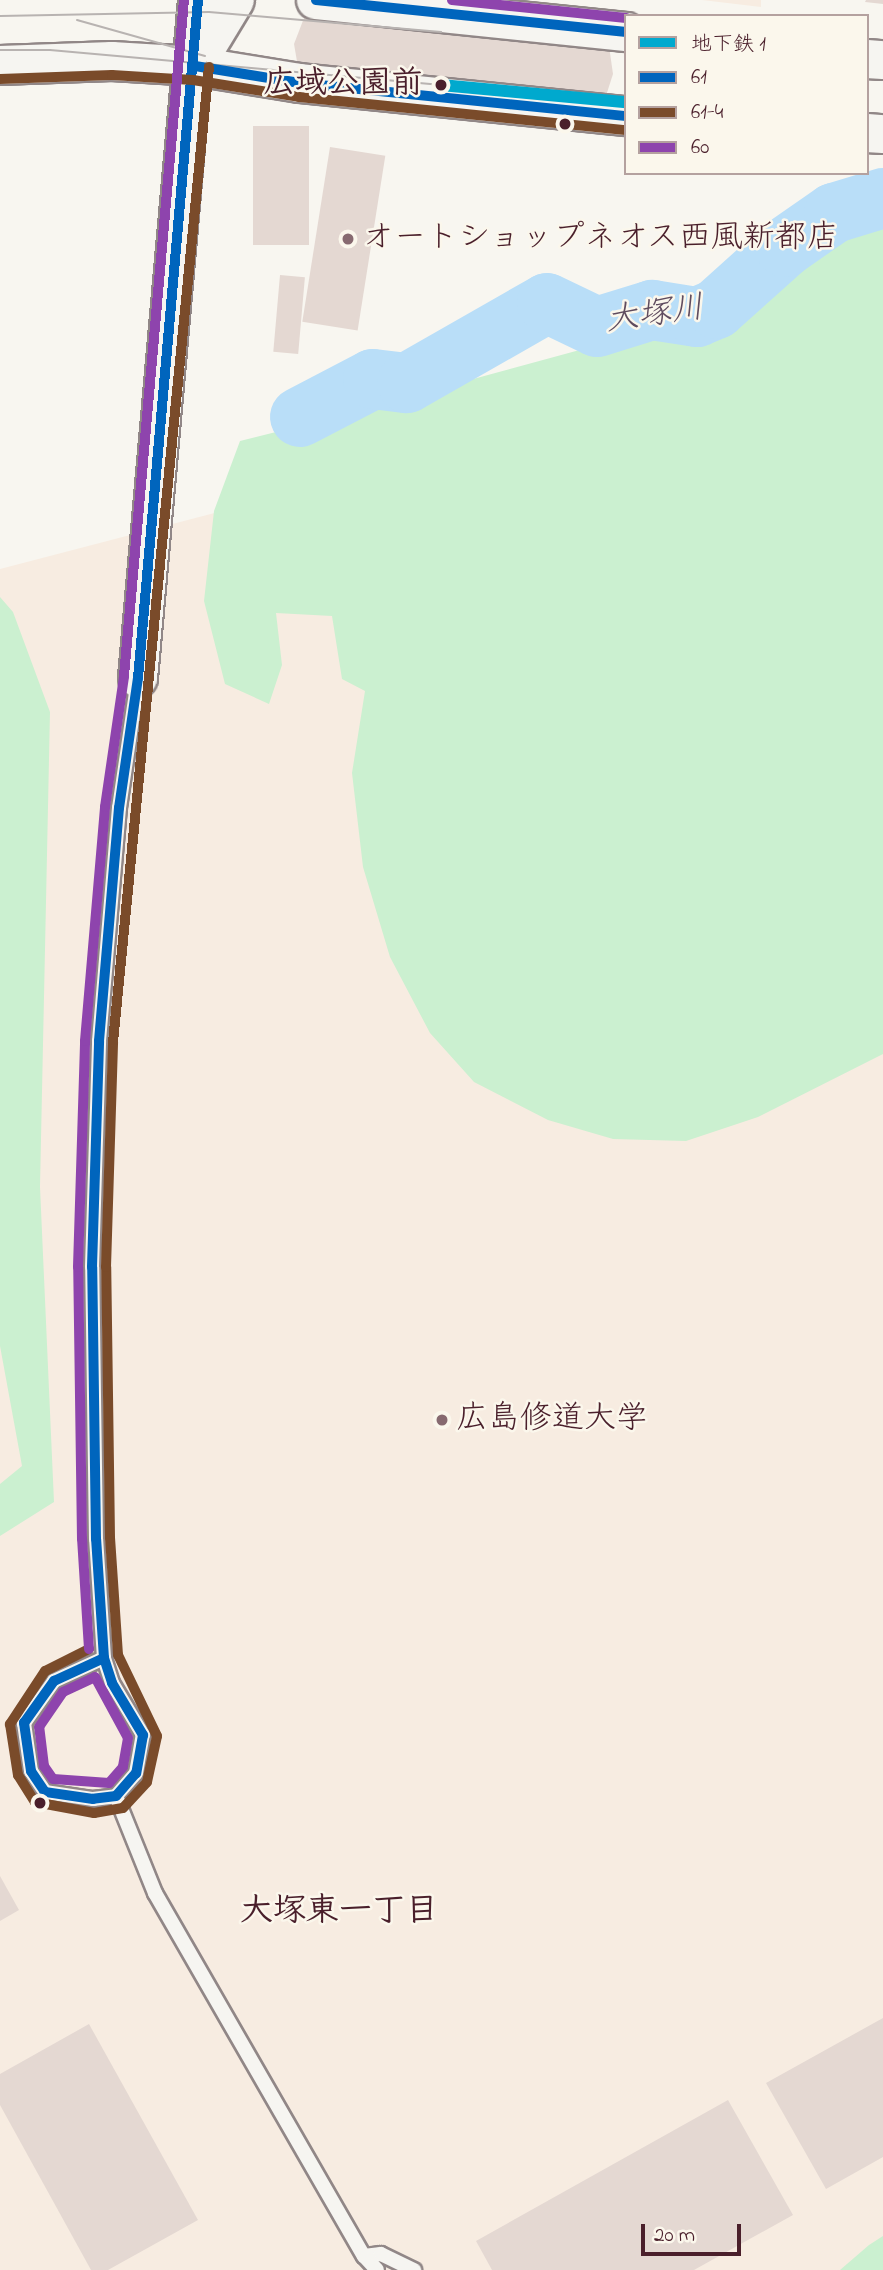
<!DOCTYPE html>
<meta charset="utf-8">
<style>
body{margin:0}
#map{position:relative;width:883px;height:2270px;overflow:hidden;background:#f8f6f0;font-family:"Indie Flower","Klee One",sans-serif}
div>[style]{position:absolute}
.built>*{inset:0;background:#f7ece1}
.green>*{inset:0;background:#cbf0d0}
.river>*{height:60px;margin:-30px;padding:0 30px;transform-origin:30px;border-radius:30px;background:#b9def8}
.building>*{inset:0;background:#e4d8d2;transform-origin:0 0}
.roads{filter:drop-shadow(2px 0 #918787) drop-shadow(-2px 0 #918787) drop-shadow(0 2px #918787) drop-shadow(0 -2px #918787)}
.lane>*{height:14px;margin:-7px;padding:0 7px;transform-origin:7px;border-radius:7px;background:#f6f5f1}
.secondary>*{height:38px;margin:-19px;padding:0 19px;transform-origin:19px;border-radius:19px;background:#f6f5f1}
.primary>*{height:38px;margin:-19px;padding:0 19px;transform-origin:19px;border-radius:19px;background:#f6f5f1}
.tram>*{height:2px;margin:-1px;padding:0 1px;transform-origin:1px;border-radius:1px;background:#b8b3b1}
.bus-1>*{height:10px;margin:-5px;padding:0 5px;transform-origin:5px;border-radius:5px;background:#0065bd}
.bus-2>*{height:10px;margin:-5px;padding:0 5px;transform-origin:5px;border-radius:5px;background:#7a4b2a}
.bus-3>*{height:10px;margin:-5px;padding:0 5px;transform-origin:5px;border-radius:5px;background:#8e44ad}
.metro-1>*{height:12px;margin:-6px;padding:0 6px;transform-origin:6px;border-radius:6px;background:#00a9ce}
.dots>*{width:19px;height:19px;translate:-50% -50%;box-sizing:border-box;border:4px solid #fbf7ec;border-radius:50%}
span{translate:-50% -50%;white-space:nowrap;text-align:center;line-height:1.15;-webkit-text-stroke:5px #fbf7ec;paint-order:stroke}
.stop-label{font-size:32px;color:#4a1f2b;font-weight:700}
.right{translate:-100% -50%;text-align:right}
.poi-label{font-size:32px;color:#4a1f2b}
.left{translate:0 -50%;text-align:left}
.water-label{font-size:33px;color:#5f4c5f;font-style:italic}
.neighbourhood-label{font-size:33px;color:#4a1f2b;font-weight:700}
.legend{position:absolute;left:624px;top:14px;width:245px;height:161px;box-sizing:border-box;background:#fbf7ec;border:2px solid #b4a19f;margin:0;padding:9px 12px;list-style:none;font-size:21px;color:#4a1f2b}
.legend li{display:flex;align-items:center;gap:14px;height:35px}
.legend b{width:35px;border:2px solid #b4a19f}
.scale{position:absolute;left:641px;top:2224px;width:100px;height:32px;box-sizing:border-box;border:4px solid #4a1f2b;border-top:0;padding-left:9px;font-size:21px;line-height:24px;white-space:nowrap;color:#4a1f2b;-webkit-text-stroke:5px #fbf7ec;paint-order:stroke}
</style>
<div id="map">
<div class="built">
<div style="clip-path:polygon(702px 0,761px 0,761px 7px)"></div>
<div style="clip-path:polygon(883px 368px,883px 2270px,0 2270px,0 569px,475px 445px)"></div>
</div>
<div class="green">
<div style="clip-path:polygon(883px 213px,883px 1054px,758px 1117px,686px 1141px,613px 1139px,548px 1120px,474px 1082px,430px 1033px,390px 957px,363px 867px,352px 773px,365px 691px,342px 679px,332px 616px,276px 613px,282px 665px,269px 704px,225px 684px,204px 601px,214px 511px,240px 441px,304px 425px,374px 391px,418px 394px,620px 339px,720px 318px,781px 264px,856px 217px)"></div>
<div style="clip-path:polygon(0 597px,13px 612px,50px 712px,40px 1187px,54px 1502px,0 1536px,0 1484px,22px 1466px,0 1346px)"></div>
<div style="clip-path:polygon(883px 2236px,883px 2270px,840px 2270px,869px 2245px)"></div>
</div>
<div class="river">
<div style="left:300px;top:417px;width:82px;rotate:-27.5deg"></div>
<div style="left:373px;top:379px;width:34px;rotate:7deg"></div>
<div style="left:407px;top:383px;width:161px;rotate:-29.7deg"></div>
<div style="left:547px;top:303px;width:55px;rotate:25.6deg"></div>
<div style="left:597px;top:327px;width:58px;rotate:-17.2deg"></div>
<div style="left:652px;top:310px;width:46px;rotate:8.8deg"></div>
<div style="left:697px;top:317px;width:21px;rotate:-23deg"></div>
<div style="left:716px;top:309px;width:93px;rotate:-41.9deg"></div>
<div style="left:785px;top:247px;width:60px;rotate:-34.8deg"></div>
<div style="left:834px;top:213px;width:51px;rotate:-17deg"></div>
</div>
<div class="building">
<div style="clip-path:polygon(866px 0,883px 0,883px 4px,865px 2px)"></div>
<div style="clip-path:polygon(304px 18px,609px 46px,613px 74px,604px 102px,299px 73px,294px 44px)"></div>
<div style="left:253px;top:126px;width:56px;height:119px"></div>
<div style="left:330px;top:147px;width:56px;height:177px;rotate:9deg"></div>
<div style="left:280px;top:275px;width:25px;height:77px;rotate:5deg"></div>
<div style="clip-path:polygon(0 1876px,19px 1910px,0 1921px)"></div>
<div style="clip-path:polygon(883px 2018px,883px 2157px,826px 2189px,766px 2083px)"></div>
<div style="clip-path:polygon(89px 2024px,198px 2220px,108px 2270px,91px 2270px,0 2105px,0 2074px)"></div>
<div style="clip-path:polygon(728px 2100px,793px 2215px,694px 2270px,492px 2270px,476px 2241px)"></div>
</div>
<div class="roads">
<div class="lane">
<div style="left:104px;top:1658px;width:55px;rotate:155.3deg"></div>
<div style="left:54px;top:1681px;width:52px;rotate:125.5deg"></div>
<div style="left:24px;top:1723px;width:49px;rotate:81.7deg"></div>
<div style="left:31px;top:1771px;width:25px;rotate:56deg"></div>
<div style="left:45px;top:1792px;width:49px;rotate:8.3deg"></div>
<div style="left:93px;top:1799px;width:23px;rotate:-7deg"></div>
<div style="left:116px;top:1796px;width:30px;rotate:-49deg"></div>
<div style="left:136px;top:1773px;width:39px;rotate:-80deg"></div>
<div style="left:143px;top:1735px;width:61px;rotate:-120.8deg"></div>
<div style="left:112px;top:1683px;width:26px;rotate:-108deg"></div>
<div style="left:104px;top:1658px;width:119px;rotate:-93.8deg"></div>
<div style="left:96px;top:1539px;width:272px;rotate:-90.8deg"></div>
<div style="left:92px;top:1267px;width:226px;rotate:-88.2deg"></div>
<div style="left:99px;top:1041px;width:234px;rotate:-85.1deg"></div>
<div style="left:119px;top:808px;width:129px;rotate:-81.6deg"></div>
<div style="left:116px;top:1796px;width:105px;rotate:68.1deg"></div>
<div style="left:155px;top:1893px;width:419px;rotate:60.1deg"></div>
<div style="left:364px;top:2256px;width:19px;rotate:47deg"></div>
<div style="left:364px;top:2256px;width:17px;rotate:-7deg"></div>
<div style="left:381px;top:2254px;width:37px;rotate:26deg"></div>
</div>
<div class="secondary">
<div style="left:198px;top:61px;width:71px;rotate:-58.8deg"></div>
<div style="left:138px;top:678px;width:681px;rotate:-84.94deg"></div>
</div>
<div class="primary">
<div style="left:316px;top:0;width:312px;rotate:5.9deg"></div>
<div style="left:867px;top:59px;width:16px;rotate:4deg"></div>
<div style="left:0;top:65px;width:112px;rotate:-2deg"></div>
<div style="left:112px;top:61px;width:83px;rotate:3.4deg"></div>
<div style="left:195px;top:66px;width:106px;rotate:9.2deg"></div>
<div style="left:300px;top:83px;width:328px;rotate:5.8deg"></div>
<div style="left:867px;top:133px;width:16px;rotate:4deg"></div>
</div>
</div>
<div class="tram">
<div style="left:0;top:16px;width:209px;rotate:-1.1deg"></div>
<div style="left:209px;top:12px;width:233px;rotate:4.9deg"></div>
<div style="left:77px;top:20px;width:133px;rotate:15.7deg"></div>
<div style="left:0;top:50px;width:50px"></div>
<div style="left:50px;top:50px;width:393px;rotate:5.1deg"></div>
</div>
<div class="bus-1">
<div style="left:316px;top:0;width:312px;rotate:5.9deg"></div>
<div style="left:195px;top:66px;width:106px;rotate:9.2deg"></div>
<div style="left:300px;top:83px;width:328px;rotate:5.8deg"></div>
<div style="left:104px;top:1658px;width:26px;rotate:72deg"></div>
<div style="left:112px;top:1683px;width:61px;rotate:59.2deg"></div>
<div style="left:143px;top:1735px;width:39px;rotate:100deg"></div>
<div style="left:136px;top:1773px;width:30px;rotate:131deg"></div>
<div style="left:116px;top:1796px;width:23px;rotate:173deg"></div>
<div style="left:93px;top:1799px;width:49px;rotate:-171.7deg"></div>
<div style="left:45px;top:1792px;width:25px;rotate:-124deg"></div>
<div style="left:31px;top:1771px;width:49px;rotate:-98.3deg"></div>
<div style="left:24px;top:1723px;width:52px;rotate:-54.5deg"></div>
<div style="left:54px;top:1681px;width:55px;rotate:-24.7deg"></div>
<div style="left:104px;top:1658px;width:119px;rotate:-93.8deg"></div>
<div style="left:96px;top:1539px;width:272px;rotate:-90.8deg"></div>
<div style="left:92px;top:1267px;width:226px;rotate:-88.2deg"></div>
<div style="left:99px;top:1041px;width:234px;rotate:-85.1deg"></div>
<div style="left:119px;top:808px;width:131px;rotate:-81.7deg"></div>
<div style="left:138px;top:678px;width:681px;rotate:-84.94deg"></div>
</div>
<div class="bus-2">
<div style="left:0;top:79px;width:112px;rotate:-2deg"></div>
<div style="left:112px;top:75px;width:81px;rotate:3.5deg"></div>
<div style="left:193px;top:80px;width:107px;rotate:9.1deg"></div>
<div style="left:299px;top:97px;width:328px;rotate:5.8deg"></div>
<div style="left:89px;top:1649px;width:49px;rotate:153.4deg"></div>
<div style="left:45px;top:1671px;width:64px;rotate:123.4deg"></div>
<div style="left:10px;top:1724px;width:52px;rotate:81.1deg"></div>
<div style="left:18px;top:1775px;width:32px;rotate:58deg"></div>
<div style="left:35px;top:1802px;width:60px;rotate:10.6deg"></div>
<div style="left:94px;top:1813px;width:29px;rotate:-10deg"></div>
<div style="left:123px;top:1808px;width:35px;rotate:-47deg"></div>
<div style="left:147px;top:1782px;width:47px;rotate:-77.7deg"></div>
<div style="left:157px;top:1736px;width:90px;rotate:-115.7deg"></div>
<div style="left:118px;top:1655px;width:117px;rotate:-93.9deg"></div>
<div style="left:110px;top:1538px;width:271px;rotate:-90.8deg"></div>
<div style="left:106px;top:1267px;width:225px;rotate:-88.2deg"></div>
<div style="left:113px;top:1042px;width:980px;rotate:-84.38deg"></div>
</div>
<div class="bus-3">
<div style="left:452px;top:0;width:175px;rotate:5.9deg"></div>
<div style="left:89px;top:1649px;width:110px;rotate:-93.6deg"></div>
<div style="left:82px;top:1539px;width:272px;rotate:-90.8deg"></div>
<div style="left:78px;top:1267px;width:226px;rotate:-88.2deg"></div>
<div style="left:85px;top:1041px;width:235px;rotate:-85.1deg"></div>
<div style="left:105px;top:807px;width:132px;rotate:-81.7deg"></div>
<div style="left:124px;top:676px;width:679px;rotate:-84.93deg"></div>
<div style="left:95px;top:1677px;width:69px;rotate:61.6deg"></div>
<div style="left:128px;top:1738px;width:29px;rotate:100deg"></div>
<div style="left:123px;top:1767px;width:21px;rotate:131deg"></div>
<div style="left:109px;top:1783px;width:56px;rotate:-175.9deg"></div>
<div style="left:53px;top:1779px;width:16px;rotate:-125deg"></div>
<div style="left:44px;top:1766px;width:39px;rotate:-97deg"></div>
<div style="left:39px;top:1727px;width:42px;rotate:-55.6deg"></div>
<div style="left:63px;top:1692px;width:35px;rotate:-25deg"></div>
</div>
<div class="metro-1">
<div style="left:441px;top:85px;width:186px;rotate:5.3deg"></div>
</div>
<div class="dots">
<div style="left:441px;top:85px;background:#4a1f2b"></div>
<div style="left:565px;top:124px;background:#4a1f2b"></div>
<div style="left:348px;top:239px;background:#876a70"></div>
<div style="left:442px;top:1420px;background:#876a70"></div>
<div style="left:40px;top:1803px;background:#4a1f2b"></div>
</div>
<div class="stop-label">
<span class="right" style="left:423px;top:85px">広域公園前</span>
</div>
<div class="poi-label">
<span class="left" style="left:362px;top:239px">オートショップネオス西風新都店</span>
<span class="left" style="left:456px;top:1420px">広島修道大学</span>
</div>
<div class="water-label">
<span style="left:655px;top:316px;rotate:-8deg">大塚川</span>
</div>
<div class="neighbourhood-label">
<span style="left:339px;top:1913px">大塚東一丁目</span>
</div>
<ul class="legend">
<li><b style="height:9px;background:#00a9ce"></b>地下鉄 1</li>
<li><b style="height:9px;background:#0065bd"></b>61</li>
<li><b style="height:9px;background:#7a4b2a"></b>61-4</li>
<li><b style="height:9px;background:#8e44ad"></b>60</li>
</ul>
<div class="scale">20 m</div>
</div>
